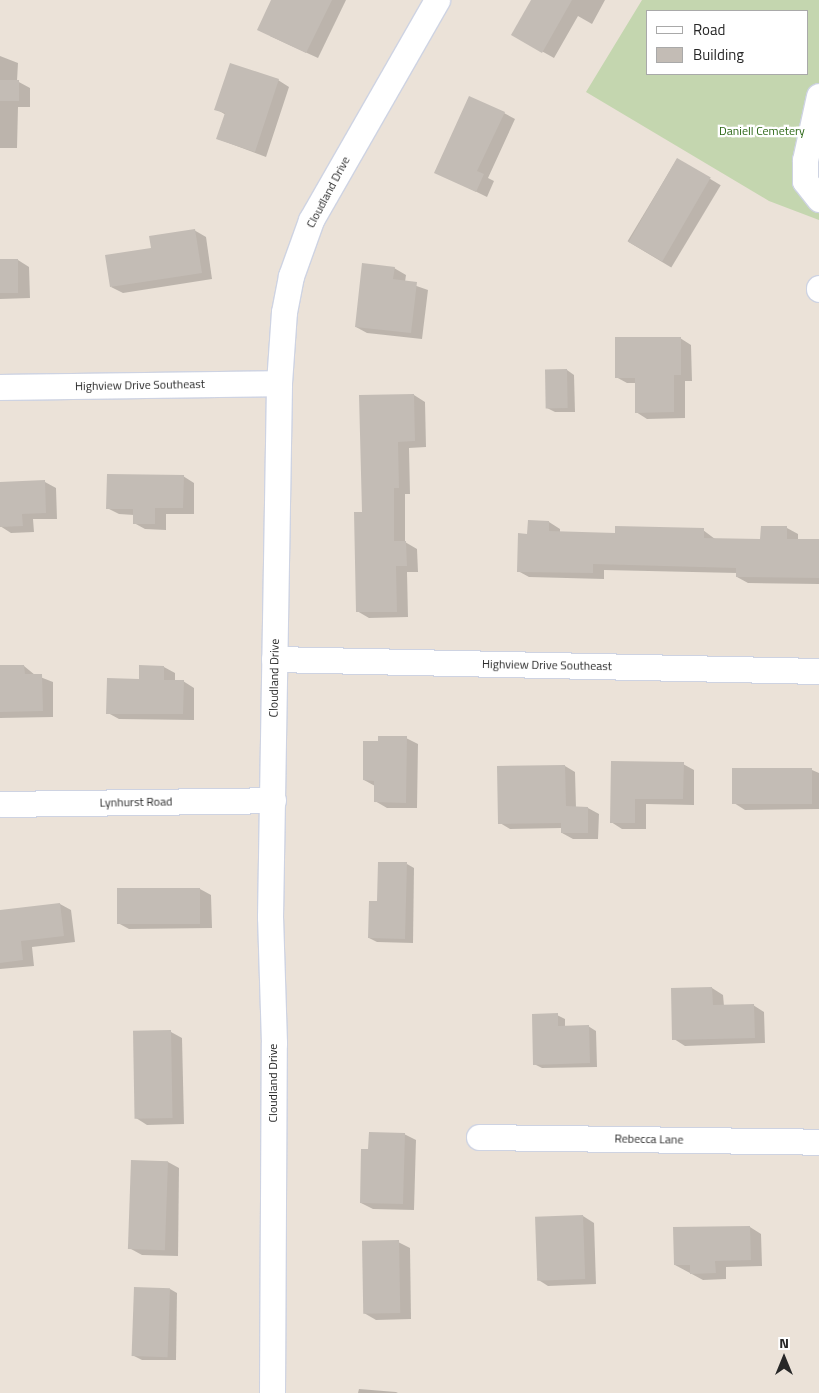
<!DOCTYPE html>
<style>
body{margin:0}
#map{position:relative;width:819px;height:1393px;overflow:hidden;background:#ebe2d8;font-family:"Titillium Web",sans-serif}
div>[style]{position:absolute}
.cemetery>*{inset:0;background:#c4d6af}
.shadow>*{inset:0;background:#0003;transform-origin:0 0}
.building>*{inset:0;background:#c3bcb5;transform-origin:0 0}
.roads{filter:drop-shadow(1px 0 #ced3e2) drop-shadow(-1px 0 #ced3e2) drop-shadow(0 1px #ced3e2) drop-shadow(0 -1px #ced3e2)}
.minor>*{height:25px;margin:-12.5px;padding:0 12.5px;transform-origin:12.5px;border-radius:12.5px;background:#fff}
span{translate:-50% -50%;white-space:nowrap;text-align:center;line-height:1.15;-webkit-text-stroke:4.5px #fff;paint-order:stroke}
.park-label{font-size:12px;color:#2c6716}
.street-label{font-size:12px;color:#282828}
.legend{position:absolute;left:646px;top:10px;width:162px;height:65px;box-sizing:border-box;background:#fff;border:1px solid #a9a9a9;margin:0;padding:6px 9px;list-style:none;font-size:15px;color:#282828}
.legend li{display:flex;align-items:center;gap:10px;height:25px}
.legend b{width:25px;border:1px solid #a9a9a9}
.north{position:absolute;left:759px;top:1333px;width:50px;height:50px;-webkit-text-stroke:4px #fff;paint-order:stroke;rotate:0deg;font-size:14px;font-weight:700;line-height:20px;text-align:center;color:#282828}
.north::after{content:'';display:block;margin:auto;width:18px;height:22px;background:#282828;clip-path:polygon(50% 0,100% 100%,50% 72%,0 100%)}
</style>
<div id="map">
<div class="cemetery">
<div style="clip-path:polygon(evenodd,642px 0,819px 0,819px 220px,769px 201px,586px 92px,642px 0,648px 11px,808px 11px,808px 74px,648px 74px,648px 11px)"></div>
</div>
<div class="shadow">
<div style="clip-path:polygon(273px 0,346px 0,318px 58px,270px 36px)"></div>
<div style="clip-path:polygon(532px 0,605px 0,592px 24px,578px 16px,554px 58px,513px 35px)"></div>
<div style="clip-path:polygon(0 56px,18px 63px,17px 81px,30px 88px,30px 107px,18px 107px,17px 148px,0 148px)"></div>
<div style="clip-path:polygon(278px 80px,289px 87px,266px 157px,218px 139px,226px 115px,216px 109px)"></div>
<div style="clip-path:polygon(504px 113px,515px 119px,488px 178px,494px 181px,487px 197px,436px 172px)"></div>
<div style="left:677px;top:159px;width:51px;height:96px;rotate:31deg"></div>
<div style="clip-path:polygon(194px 230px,206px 237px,212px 279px,123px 293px,111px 287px,152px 249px)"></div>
<div style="clip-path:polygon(18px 260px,29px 267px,30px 298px,0 299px,0 261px)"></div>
<div style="clip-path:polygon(394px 268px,406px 275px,405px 282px,428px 290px,422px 339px,367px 333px,356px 327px)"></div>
<div style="clip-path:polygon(680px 338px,691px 345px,692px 381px,685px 381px,685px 418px,647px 419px,636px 412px,636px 383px,627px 383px,616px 377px)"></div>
<div style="clip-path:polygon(567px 370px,574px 375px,575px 412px,555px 412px,547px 408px)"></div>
<div style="clip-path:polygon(414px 395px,425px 402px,426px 447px,409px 448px,410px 494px,405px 494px,405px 542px,417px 549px,418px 572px,407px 572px,408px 617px,369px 618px,357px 611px,363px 513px)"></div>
<div style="clip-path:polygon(183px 476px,194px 483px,194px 514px,166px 514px,166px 530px,145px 529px,134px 523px,134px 515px,119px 514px,107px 508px)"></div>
<div style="clip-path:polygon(45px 482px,56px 488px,57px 519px,33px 519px,34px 532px,11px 533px,0 526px,0 483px)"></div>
<div style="clip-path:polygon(549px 522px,560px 529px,560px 533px,616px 534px,703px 530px,715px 539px,761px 540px,787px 528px,798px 534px,798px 540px,819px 541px,819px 584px,748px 583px,737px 577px,737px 573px,604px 570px,604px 579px,529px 577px,518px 571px,528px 535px)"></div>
<div style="clip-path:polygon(24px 666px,35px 675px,53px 682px,53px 717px,0 718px,0 667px)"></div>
<div style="clip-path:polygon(164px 667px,175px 673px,175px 681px,183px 681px,194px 688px,194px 720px,119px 719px,108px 713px,141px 680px)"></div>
<div style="clip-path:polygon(406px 738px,418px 744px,417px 808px,387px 808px,375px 801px,375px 786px,364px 780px,379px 743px)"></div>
<div style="clip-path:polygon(612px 762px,683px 764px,694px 770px,694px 805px,646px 804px,646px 829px,622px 829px,611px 822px)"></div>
<div style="clip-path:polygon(565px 766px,575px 772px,576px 808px,588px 808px,599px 814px,598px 839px,573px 839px,562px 833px,562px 828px,510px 829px,500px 823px)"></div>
<div style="clip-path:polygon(812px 770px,819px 773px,819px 809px,745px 810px,734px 803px)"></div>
<div style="clip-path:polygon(407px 864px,414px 868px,413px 943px,377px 942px,369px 938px,378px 902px)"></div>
<div style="clip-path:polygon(200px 889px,211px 895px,212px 928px,129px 929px,118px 923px)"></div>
<div style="clip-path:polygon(60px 904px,71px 910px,75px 942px,32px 947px,34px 966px,0 969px,0 911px)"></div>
<div style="clip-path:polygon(712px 988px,723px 995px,724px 1006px,753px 1005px,764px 1012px,765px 1043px,685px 1046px,674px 1039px,672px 990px)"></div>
<div style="clip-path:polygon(557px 1015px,565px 1019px,565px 1027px,588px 1026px,596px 1031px,597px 1067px,542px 1068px,534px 1064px)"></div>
<div style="clip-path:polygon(134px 1032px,171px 1032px,182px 1038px,184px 1124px,147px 1125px,136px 1118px)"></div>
<div style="clip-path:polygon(404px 1134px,416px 1140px,414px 1210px,373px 1209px,361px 1203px,370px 1150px)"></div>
<div style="clip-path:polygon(132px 1161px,168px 1162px,179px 1168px,178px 1256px,142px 1255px,131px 1249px)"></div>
<div style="clip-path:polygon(583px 1216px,594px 1223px,596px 1284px,548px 1286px,537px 1279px)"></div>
<div style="clip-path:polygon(750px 1227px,761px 1234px,762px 1266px,726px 1267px,726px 1279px,703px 1280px,675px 1265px,674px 1229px)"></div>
<div style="clip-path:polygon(398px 1242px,410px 1248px,411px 1319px,376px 1320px,364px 1313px)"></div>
<div style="clip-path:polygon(170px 1289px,177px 1293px,176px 1360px,142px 1360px,134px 1356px)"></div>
<div style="clip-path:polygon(359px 1389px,396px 1392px,398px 1393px,358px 1393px)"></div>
</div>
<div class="building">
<div style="clip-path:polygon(271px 0,332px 0,306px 53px,257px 30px)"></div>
<div style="clip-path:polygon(531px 0,572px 0,542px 53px,511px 35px)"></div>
<div style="clip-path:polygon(230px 63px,279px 79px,255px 152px,216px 139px,225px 113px,214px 110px)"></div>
<div style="left:0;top:80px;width:19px;height:21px"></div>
<div style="clip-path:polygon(469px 96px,505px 112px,477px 171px,484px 174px,476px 192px,434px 173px)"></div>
<div style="left:677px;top:158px;width:39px;height:97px;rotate:30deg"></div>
<div style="clip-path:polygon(195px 229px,202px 273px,110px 287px,105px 255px,151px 248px,149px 236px)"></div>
<div style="left:0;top:259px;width:18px;height:34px"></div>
<div style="clip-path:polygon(362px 263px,395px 267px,393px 279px,417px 282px,411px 333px,355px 327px)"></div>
<div style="clip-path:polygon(615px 337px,681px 337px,681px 375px,674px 375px,674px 412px,635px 413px,635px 378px,615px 378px)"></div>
<div style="left:567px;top:369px;width:39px;height:22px;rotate:89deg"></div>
<div style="clip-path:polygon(414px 394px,415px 441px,398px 442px,399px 488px,394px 488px,394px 541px,406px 541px,407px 566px,396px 566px,397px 612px,356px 612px,354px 512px,362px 512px,359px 395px)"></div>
<div style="clip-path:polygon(107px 474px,184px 475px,183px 508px,155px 508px,155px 524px,133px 524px,133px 509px,106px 509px)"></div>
<div style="clip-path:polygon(45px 480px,46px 513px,22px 514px,23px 526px,0 527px,0 482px)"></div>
<div style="clip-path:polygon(528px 520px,549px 521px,549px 531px,615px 533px,615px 526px,704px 528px,704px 538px,760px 539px,761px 526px,787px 526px,787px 539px,819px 539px,819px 578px,736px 577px,736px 568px,593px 564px,593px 573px,517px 572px,518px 533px,527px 534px)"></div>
<div style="clip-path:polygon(0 665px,24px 665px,25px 674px,42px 674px,43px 711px,0 712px)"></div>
<div style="clip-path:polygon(139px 665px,164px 666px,164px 680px,184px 680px,183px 714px,106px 714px,107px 678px,139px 679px)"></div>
<div style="clip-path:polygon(378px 736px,407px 736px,406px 803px,374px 802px,374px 781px,363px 780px,363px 741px,378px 741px)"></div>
<div style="clip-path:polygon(611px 761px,684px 762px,683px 799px,635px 799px,635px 823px,610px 823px)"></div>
<div style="clip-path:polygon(565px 765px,566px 806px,588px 807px,588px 833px,561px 833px,561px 823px,498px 824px,497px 766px)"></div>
<div style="left:732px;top:768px;width:80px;height:36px"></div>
<div style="clip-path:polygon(378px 862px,407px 862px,405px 939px,368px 938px,369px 901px,377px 901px)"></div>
<div style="left:117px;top:888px;width:83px;height:36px"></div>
<div style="clip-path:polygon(60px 903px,64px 936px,21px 941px,23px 960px,0 963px,0 910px)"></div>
<div style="clip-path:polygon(712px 987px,713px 1005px,754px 1004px,755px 1038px,672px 1040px,671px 988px)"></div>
<div style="clip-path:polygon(558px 1013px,558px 1026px,589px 1025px,590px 1063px,533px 1065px,532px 1014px)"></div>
<div style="left:171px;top:1030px;width:88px;height:38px;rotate:89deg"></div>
<div style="clip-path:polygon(369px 1132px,405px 1133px,403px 1204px,360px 1203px,361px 1149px,368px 1149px)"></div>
<div style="left:131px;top:1160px;width:37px;height:89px;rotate:2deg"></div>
<div style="left:583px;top:1215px;width:64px;height:48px;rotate:88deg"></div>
<div style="clip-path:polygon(750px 1226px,751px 1260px,715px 1261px,716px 1273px,690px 1274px,690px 1265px,674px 1265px,673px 1227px)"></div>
<div style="left:399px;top:1240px;width:73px;height:37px;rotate:89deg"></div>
<div style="left:134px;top:1287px;width:36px;height:69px;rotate:2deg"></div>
</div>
<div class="roads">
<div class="minor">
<div style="left:819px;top:96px;width:66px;rotate:102.3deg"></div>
<div style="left:805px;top:160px;width:21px;rotate:90deg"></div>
<div style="left:805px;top:181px;width:23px;rotate:52deg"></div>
<div style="left:819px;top:288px;width:1px;rotate:90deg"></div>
<div style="left:0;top:387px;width:279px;rotate:-0.8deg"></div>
<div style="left:274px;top:659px;width:545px;rotate:1.26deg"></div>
<div style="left:0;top:804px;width:273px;rotate:-0.8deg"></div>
<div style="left:479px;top:1137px;width:340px;rotate:0.8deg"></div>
<div style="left:272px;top:1393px;width:350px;rotate:-89.7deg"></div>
<div style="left:274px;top:1043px;width:126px;rotate:-91.8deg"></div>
<div style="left:270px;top:917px;width:534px;rotate:-89.03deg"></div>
<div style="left:279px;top:383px;width:71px;rotate:-86deg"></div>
<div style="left:284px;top:312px;width:37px;rotate:-79deg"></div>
<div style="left:291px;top:276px;width:59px;rotate:-70.3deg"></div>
<div style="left:311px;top:220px;width:254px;rotate:-60.2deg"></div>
</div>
</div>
<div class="park-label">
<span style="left:762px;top:131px">Daniell Cemetery</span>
</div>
<div class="street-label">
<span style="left:328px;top:192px;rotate:-62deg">Cloudland Drive</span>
<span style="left:140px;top:385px;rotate:-1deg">Highview Drive Southeast</span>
<span style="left:547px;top:665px;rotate:1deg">Highview Drive Southeast</span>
<span style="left:274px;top:678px;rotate:-89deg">Cloudland Drive</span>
<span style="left:136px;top:802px;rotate:-1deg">Lynhurst Road</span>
<span style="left:273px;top:1083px;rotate:-90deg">Cloudland Drive</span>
<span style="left:649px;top:1139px;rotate:1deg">Rebecca Lane</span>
</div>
<ul class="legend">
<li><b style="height:6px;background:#fff"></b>Road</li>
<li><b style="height:14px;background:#c3bcb5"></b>Building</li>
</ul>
<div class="north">N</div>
</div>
